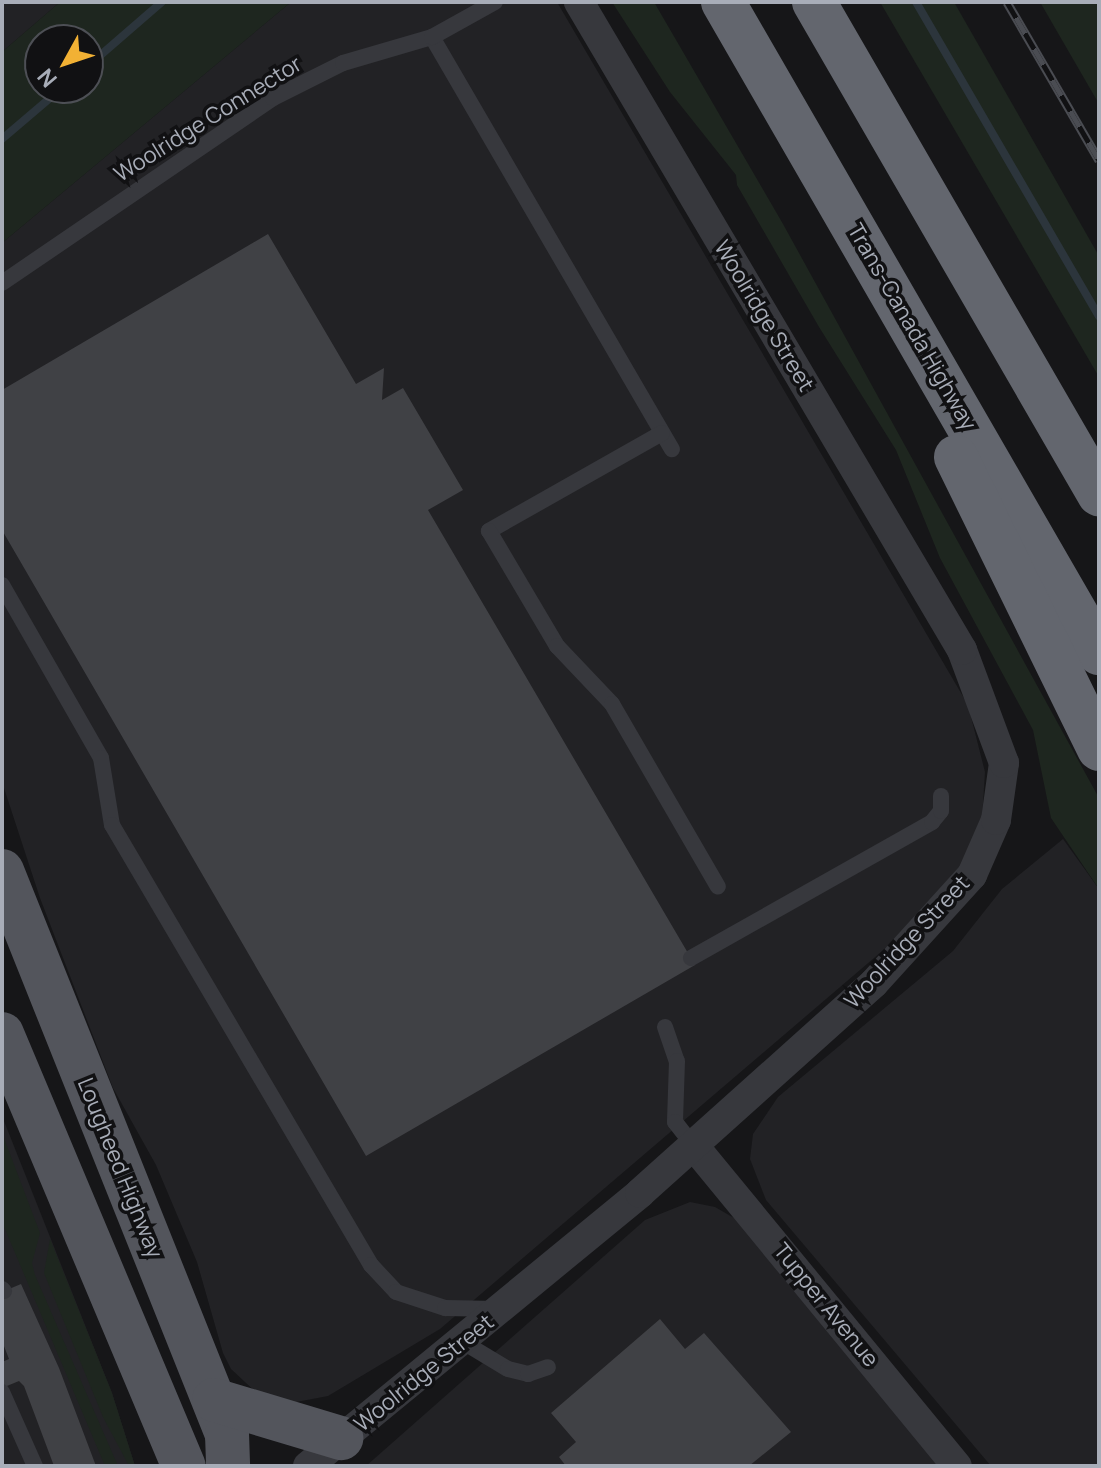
<!DOCTYPE html>
<style>
body{margin:0}
#map{position:relative;width:1101px;height:1468px;overflow:hidden;background:#161618;font-family:Manrope,sans-serif}
div>[style]{position:absolute}
.built>*{inset:0;background:#222225}
.green>*{inset:0;background:#1e261f}
.stream>*{height:8px;margin:-4px;padding:0 4px;transform-origin:4px;border-radius:4px;background:#2c353c}
.building>*{inset:0;background:#404145}
.lane>*{height:16px;margin:-8px;padding:0 8px;transform-origin:8px;border-radius:8px;background:#37383d}
.street>*{height:30px;margin:-15px;padding:0 15px;transform-origin:15px;border-radius:15px;background:#37383d}
.primary>*{height:44px;margin:-22px;padding:0 22px;transform-origin:22px;border-radius:22px;background:#53555c}
.highway>*{height:44px;margin:-22px;padding:0 22px;transform-origin:22px;border-radius:22px;background:#63666e}
.rail>*{height:9px;margin-top:-4.5px;transform-origin:0;background:repeating-linear-gradient(90deg,#111113 0 18px,#4a4c52 0 36px);box-sizing:border-box;border-block:2px solid #4a4c52}
span{translate:-50% -50%;white-space:nowrap;text-align:center;line-height:1.15;-webkit-text-stroke:7px #111113;paint-order:stroke}
.street-label{font-size:22px;color:#a8adb8}
.frame{position:absolute;inset:0;border:4px solid #a8adb8;pointer-events:none}
.north{position:absolute;left:24px;top:24px;width:80px;height:80px;box-sizing:border-box;background:#111113;border:2px solid #4d4f55;border-radius:50%;rotate:230deg;font-size:22px;font-weight:700;line-height:32px;text-align:center;color:#a8adb8}
.north::after{content:'';display:block;margin:auto;width:28px;height:36px;background:#f2b134;clip-path:polygon(50% 0,100% 100%,50% 72%,0 100%)}
</style>
<div id="map">
<div class="built">
<div style="clip-path:polygon(2px 2px,60px 2px,2px 52px)"></div>
<div style="clip-path:polygon(291px 2px,557px 2px,968px 705px,985px 772px,982px 820px,964px 865px,929px 911px,440px 1329px,328px 1396px,291px 1403px,258px 1394px,231px 1369px,223px 1353px,197px 1262px,156px 1165px,113px 1088px,40px 898px,2px 782px,2px 243px)"></div>
<div style="clip-path:polygon(1063px 839px,1099px 889px,1099px 1466px,991px 1466px,766px 1200px,750px 1159px,753px 1134px,778px 1097px,953px 951px,1002px 889px)"></div>
<div style="clip-path:polygon(2px 1116px,112px 1393px,135px 1466px,2px 1466px)"></div>
<div style="clip-path:polygon(690px 1202px,715px 1207px,741px 1222px,942px 1466px,366px 1466px,645px 1220px)"></div>
</div>
<div class="green">
<div style="clip-path:polygon(evenodd,60px 2px,291px 2px,2px 243px,2px 52px,60px 2px,88px 40px,88px 88px,40px 88px,40px 40px,88px 40px)"></div>
<div style="clip-path:polygon(612px 2px,654px 2px,783px 224px,1099px 798px,1099px 889px,1051px 818px,1033px 730px,940px 558px,896px 450px,819px 327px,737px 185px,736px 175px,670px 92px)"></div>
<div style="clip-path:polygon(880px 2px,954px 2px,1099px 256px,1099px 377px)"></div>
<div style="clip-path:polygon(1040px 2px,1099px 2px,1099px 104px)"></div>
<div style="clip-path:polygon(2px 1133px,40px 1233px,32px 1263px,35px 1275px,118px 1466px,105px 1466px,2px 1222px)"></div>
<div style="clip-path:polygon(50px 1239px,112px 1393px,135px 1466px,129px 1466px,103px 1417px,44px 1273px)"></div>
</div>
<div class="stream">
<div style="left:916px;top:2px;width:364px;rotate:59.8deg"></div>
<div style="left:88px;top:66px;width:98px;rotate:-40.9deg"></div>
<div style="left:2px;top:139px;width:79px;rotate:-40.4deg"></div>
</div>
<div class="building">
<div style="clip-path:polygon(268px 234px,356px 384px,384px 368px,382px 400px,403px 388px,463px 490px,428px 510px,695px 965px,366px 1156px,2px 530px,2px 390px)"></div>
<div style="clip-path:polygon(21px 1284px,59px 1368px,96px 1466px,54px 1466px,24px 1386px,19px 1381px,2px 1388px,2px 1362px,9px 1359px,2px 1341px,2px 1292px)"></div>
<div style="clip-path:polygon(660px 1319px,685px 1349px,704px 1333px,791px 1432px,749px 1466px,566px 1466px,559px 1457px,576px 1442px,551px 1413px)"></div>
</div>
<div class="lane">
<div style="left:432px;top:37px;width:477px;rotate:59.8deg"></div>
<div style="left:2px;top:283px;width:328px;rotate:-34.3deg"></div>
<div style="left:273px;top:98px;width:78px;rotate:-26.6deg"></div>
<div style="left:343px;top:63px;width:93px;rotate:-16.3deg"></div>
<div style="left:432px;top:37px;width:72px;rotate:-29.1deg"></div>
<div style="left:662px;top:433px;width:199px;rotate:150.5deg"></div>
<div style="left:489px;top:531px;width:134px;rotate:59.4deg"></div>
<div style="left:557px;top:646px;width:80px;rotate:46.5deg"></div>
<div style="left:612px;top:704px;width:211px;rotate:59.9deg"></div>
<div style="left:2px;top:585px;width:199px;rotate:60.2deg"></div>
<div style="left:101px;top:758px;width:68px;rotate:80.7deg"></div>
<div style="left:112px;top:825px;width:511px;rotate:59.52deg"></div>
<div style="left:371px;top:1265px;width:37px;rotate:47deg"></div>
<div style="left:396px;top:1292px;width:52px;rotate:18.1deg"></div>
<div style="left:445px;top:1308px;width:52px;rotate:1.1deg"></div>
<div style="left:691px;top:958px;width:277px;rotate:-29.4deg"></div>
<div style="left:932px;top:822px;width:14px;rotate:-51deg"></div>
<div style="left:941px;top:811px;width:15px;rotate:-90deg"></div>
<div style="left:665px;top:1027px;width:36px;rotate:71deg"></div>
<div style="left:677px;top:1061px;width:61px;rotate:91.9deg"></div>
<div style="left:675px;top:1122px;width:31px;rotate:52deg"></div>
<div style="left:2px;top:1289px;width:3px;rotate:45deg"></div>
<div style="left:463px;top:1342px;width:52px;rotate:31deg"></div>
<div style="left:508px;top:1369px;width:21px;rotate:14deg"></div>
<div style="left:528px;top:1374px;width:21px;rotate:-19deg"></div>
<div style="left:2px;top:1392px;width:81px;rotate:66deg"></div>
</div>
<div class="street">
<div style="left:694px;top:1146px;width:414px;rotate:50.6deg"></div>
<div style="left:308px;top:1466px;width:430px;rotate:-39.4deg"></div>
<div style="left:640px;top:1193px;width:314px;rotate:-41.9deg"></div>
<div style="left:874px;top:983px;width:146px;rotate:-47.8deg"></div>
<div style="left:972px;top:875px;width:60px;rotate:-66.4deg"></div>
<div style="left:996px;top:820px;width:58px;rotate:-82deg"></div>
<div style="left:1004px;top:763px;width:121px;rotate:-110.4deg"></div>
<div style="left:962px;top:650px;width:753px;rotate:-120.59deg"></div>
</div>
<div class="primary">
<div style="left:2px;top:871px;width:606px;rotate:68.22deg"></div>
<div style="left:227px;top:1434px;width:32px;rotate:88deg"></div>
<div style="left:2px;top:1034px;width:469px;rotate:67.2deg"></div>
<div style="left:214px;top:1400px;width:133px;rotate:16.7deg"></div>
</div>
<div class="highway">
<div style="left:723px;top:2px;width:752px;rotate:59.99deg"></div>
<div style="left:814px;top:2px;width:569px;rotate:59.92deg"></div>
<div style="left:956px;top:457px;width:325px;rotate:63.9deg"></div>
</div>
<div class="rail">
<div style="left:1007px;top:2px;width:183px;rotate:59.8deg"></div>
</div>
<div class="street-label">
<span style="left:208px;top:119px;rotate:-32deg">Woolridge Connector</span>
<span style="left:764px;top:316px;rotate:59deg">Woolridge Street</span>
<span style="left:912px;top:327px;rotate:60deg">Trans-Canada Highway</span>
<span style="left:907px;top:942px;rotate:-47deg">Woolridge Street</span>
<span style="left:120px;top:1168px;rotate:68deg">Lougheed Highway</span>
<span style="left:826px;top:1305px;rotate:51deg">Tupper Avenue</span>
<span style="left:424px;top:1373px;rotate:-39deg">Woolridge Street</span>
</div>
<div class="frame"></div>
<div class="north">N</div>
</div>
